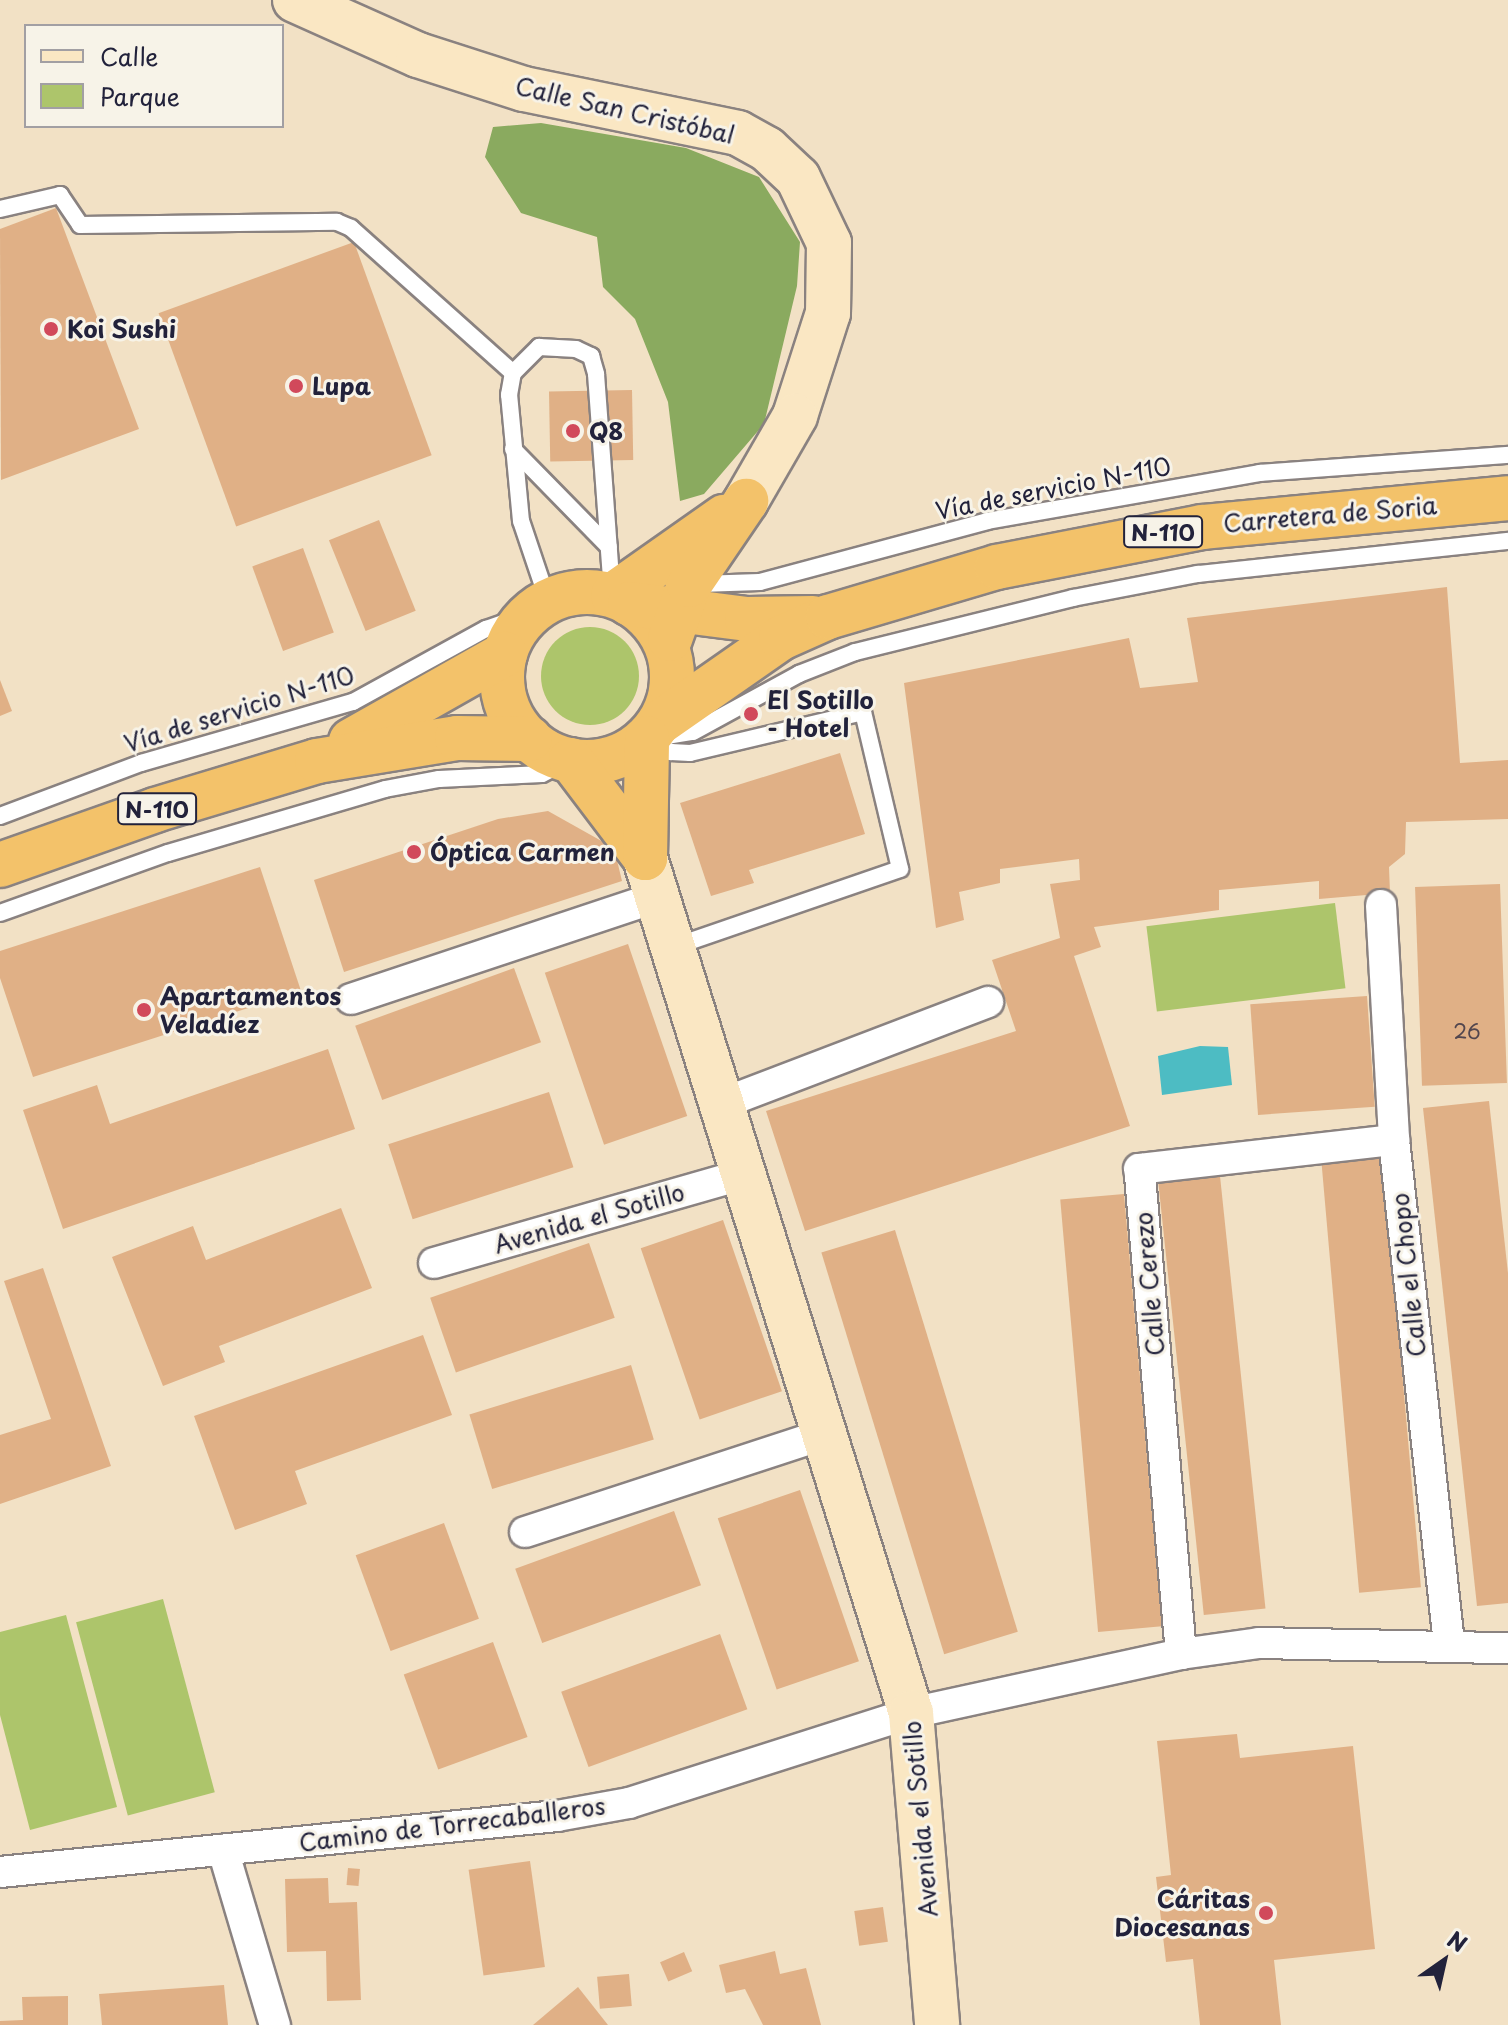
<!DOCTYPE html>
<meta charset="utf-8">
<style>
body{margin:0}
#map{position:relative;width:1508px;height:2025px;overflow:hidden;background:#f2e1c5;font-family:"Playpen Sans",sans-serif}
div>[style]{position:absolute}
.green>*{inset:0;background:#adc56b;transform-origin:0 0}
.round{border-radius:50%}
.forest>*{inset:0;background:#8aaa5f}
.water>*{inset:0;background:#4dbcc3}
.building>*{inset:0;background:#e0b086;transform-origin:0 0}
.roads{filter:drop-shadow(2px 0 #8a8280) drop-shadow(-2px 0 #8a8280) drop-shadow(0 2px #8a8280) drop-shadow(0 -2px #8a8280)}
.lane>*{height:16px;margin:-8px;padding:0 8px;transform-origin:8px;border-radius:8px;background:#fff}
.street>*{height:30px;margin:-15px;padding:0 15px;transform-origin:15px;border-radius:15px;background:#fff}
.secondary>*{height:44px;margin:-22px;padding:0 22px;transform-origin:22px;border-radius:22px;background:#fae7c3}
.highway>*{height:44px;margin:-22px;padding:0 22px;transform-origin:22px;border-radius:22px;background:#f3c26a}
.highway>.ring{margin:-22px;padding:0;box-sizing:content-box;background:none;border:44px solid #f3c26a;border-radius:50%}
.dots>*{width:22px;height:22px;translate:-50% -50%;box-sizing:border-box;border:4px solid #f7f3e8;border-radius:50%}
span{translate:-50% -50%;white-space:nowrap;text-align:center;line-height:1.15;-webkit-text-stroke:6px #f7f3e8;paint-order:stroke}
.number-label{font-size:20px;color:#52464e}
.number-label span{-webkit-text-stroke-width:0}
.shield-label span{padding:2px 6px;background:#f7f3e8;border:2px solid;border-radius:6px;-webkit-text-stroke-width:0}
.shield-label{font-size:22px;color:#22223b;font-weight:700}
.street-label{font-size:24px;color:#22223b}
.poi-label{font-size:24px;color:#22223b;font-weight:700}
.left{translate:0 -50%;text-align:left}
.right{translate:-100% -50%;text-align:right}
.legend{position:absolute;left:24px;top:24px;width:260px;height:104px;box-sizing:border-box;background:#f7f3e8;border:2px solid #a29fa3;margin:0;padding:10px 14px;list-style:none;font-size:24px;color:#22223b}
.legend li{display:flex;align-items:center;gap:16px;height:40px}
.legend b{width:40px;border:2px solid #a29fa3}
.north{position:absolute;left:1404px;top:1921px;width:80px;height:80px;-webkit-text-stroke:6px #f7f3e8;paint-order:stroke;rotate:34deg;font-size:22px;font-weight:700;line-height:32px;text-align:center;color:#22223b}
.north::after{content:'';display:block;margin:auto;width:28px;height:36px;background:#22223b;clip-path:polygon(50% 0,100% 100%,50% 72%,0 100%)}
</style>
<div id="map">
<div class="green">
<div class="round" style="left:541px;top:627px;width:98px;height:98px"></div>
<div style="left:1335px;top:903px;width:86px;height:190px;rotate:83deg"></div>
<div style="left:163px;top:1599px;width:200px;height:90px;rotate:75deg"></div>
<div style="clip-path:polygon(66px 1615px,117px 1807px,30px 1830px,0 1715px,0 1632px)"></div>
</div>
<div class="forest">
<div style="clip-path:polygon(541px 123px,686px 148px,759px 177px,800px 242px,797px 286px,764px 424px,704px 494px,680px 501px,668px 402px,635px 319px,603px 287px,597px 237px,521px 213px,485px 157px,493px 127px)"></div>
</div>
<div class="water">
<div style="clip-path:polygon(1200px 1046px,1228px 1047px,1232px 1085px,1162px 1095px,1158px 1056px)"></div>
</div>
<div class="building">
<div style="clip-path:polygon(56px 208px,139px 429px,1px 480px,0 229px)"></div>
<div style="left:354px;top:242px;width:227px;height:208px;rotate:70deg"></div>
<div style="left:632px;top:390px;width:70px;height:83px;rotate:89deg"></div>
<div style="left:379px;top:520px;width:98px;height:54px;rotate:68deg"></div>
<div style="left:303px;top:548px;width:90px;height:54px;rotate:70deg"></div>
<div style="clip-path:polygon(1447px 587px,1460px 763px,1508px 760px,1508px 819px,1406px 822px,1405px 854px,1389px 867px,1390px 893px,1319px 899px,1319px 881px,1219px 890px,1219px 910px,1094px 927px,1101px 947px,1074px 956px,1130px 1126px,805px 1231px,766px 1111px,1016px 1031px,992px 960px,1060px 938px,1050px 884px,1080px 880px,1079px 859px,1000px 869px,1000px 883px,959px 892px,964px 920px,936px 928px,904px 683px,1129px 638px,1140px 688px,1198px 682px,1187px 618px)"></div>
<div style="clip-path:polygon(0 680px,12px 711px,0 716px)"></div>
<div style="clip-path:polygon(840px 753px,865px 834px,749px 870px,754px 883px,711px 896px,680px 803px)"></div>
<div style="clip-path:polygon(548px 811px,614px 848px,622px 881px,344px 972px,314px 880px,498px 819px)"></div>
<div style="clip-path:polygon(260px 867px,301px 991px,33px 1077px,0 978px,0 951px)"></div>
<div style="left:1500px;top:884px;width:199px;height:85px;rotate:88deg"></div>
<div style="left:628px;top:944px;width:182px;height:88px;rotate:71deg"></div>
<div style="left:514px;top:968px;width:79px;height:169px;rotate:70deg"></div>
<div style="left:1367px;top:996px;width:111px;height:117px;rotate:86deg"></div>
<div style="clip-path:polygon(328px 1049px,355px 1129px,63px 1229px,23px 1110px,97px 1085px,110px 1124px)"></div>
<div style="left:549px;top:1092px;width:79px;height:169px;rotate:72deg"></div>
<div style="clip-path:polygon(1489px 1101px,1508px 1273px,1508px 1603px,1477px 1606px,1423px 1108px)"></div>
<div style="left:1383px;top:1154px;width:435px;height:62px;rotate:85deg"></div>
<div style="left:1220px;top:1176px;width:435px;height:62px;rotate:84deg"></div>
<div style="left:1124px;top:1194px;width:434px;height:64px;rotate:85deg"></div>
<div style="clip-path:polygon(341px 1208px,372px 1288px,219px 1346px,225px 1362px,163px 1386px,112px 1257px,193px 1226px,206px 1260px)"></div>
<div style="left:723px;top:1220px;width:181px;height:87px;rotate:71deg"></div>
<div style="left:895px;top:1230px;width:420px;height:77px;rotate:73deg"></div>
<div style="left:589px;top:1243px;width:79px;height:168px;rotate:71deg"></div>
<div style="clip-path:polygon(43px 1268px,111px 1466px,0 1504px,0 1435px,51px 1419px,4px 1281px)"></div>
<div style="clip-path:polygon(423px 1335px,452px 1415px,295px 1471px,307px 1504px,235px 1530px,194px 1416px)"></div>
<div style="left:631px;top:1365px;width:78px;height:169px;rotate:73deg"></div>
<div style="left:800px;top:1490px;width:181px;height:87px;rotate:71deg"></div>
<div style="left:674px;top:1511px;width:79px;height:169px;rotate:70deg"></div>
<div style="left:444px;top:1523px;width:102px;height:94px;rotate:70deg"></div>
<div style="left:720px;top:1634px;width:80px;height:169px;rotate:70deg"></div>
<div style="left:493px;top:1642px;width:101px;height:95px;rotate:70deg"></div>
<div style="clip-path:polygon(1237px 1734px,1240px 1758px,1353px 1746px,1375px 1949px,1274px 1960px,1281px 2025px,1200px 2025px,1193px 1959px,1166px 1962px,1156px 1877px,1171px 1875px,1157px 1741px)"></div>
<div style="left:530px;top:1861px;width:107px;height:62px;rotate:82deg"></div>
<div style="left:348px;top:1868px;width:12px;height:17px;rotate:5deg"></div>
<div style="clip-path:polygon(328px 1878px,329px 1903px,357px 1902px,361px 2000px,327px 2001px,326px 1951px,287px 1952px,285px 1879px)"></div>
<div style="left:883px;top:1907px;width:35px;height:29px;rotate:82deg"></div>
<div style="clip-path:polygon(775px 1951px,780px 1974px,806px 1968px,821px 2025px,763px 2025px,745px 1989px,726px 1993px,719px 1965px)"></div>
<div style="left:684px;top:1952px;width:21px;height:26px;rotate:67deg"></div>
<div style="left:629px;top:1974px;width:32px;height:32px;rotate:85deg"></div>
<div style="clip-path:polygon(224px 1985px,228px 2025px,102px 2025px,99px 1994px)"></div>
<div style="clip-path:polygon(578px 1987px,608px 2025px,533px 2025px)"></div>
<div style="clip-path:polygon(68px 1996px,68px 2025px,0 2025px,0 2021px,23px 2020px,22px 1997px)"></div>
</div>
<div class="roads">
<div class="lane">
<div style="left:0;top:209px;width:62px;rotate:-13.1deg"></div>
<div style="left:60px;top:195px;width:36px;rotate:56deg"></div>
<div style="left:80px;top:225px;width:257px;rotate:-0.7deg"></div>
<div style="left:337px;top:222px;width:15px;rotate:23deg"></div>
<div style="left:351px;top:228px;width:217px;rotate:41.8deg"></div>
<div style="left:513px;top:449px;width:137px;rotate:45.6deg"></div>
<div style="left:699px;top:584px;width:61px;rotate:-1.9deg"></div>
<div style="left:760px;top:582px;width:235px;rotate:-15deg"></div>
<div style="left:987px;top:521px;width:277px;rotate:-10deg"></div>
<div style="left:1260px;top:473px;width:249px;rotate:-4.2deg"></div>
<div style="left:548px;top:601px;width:84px;rotate:-108.6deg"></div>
<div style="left:521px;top:521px;width:127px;rotate:-95.4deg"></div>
<div style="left:509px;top:395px;width:22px;rotate:-80deg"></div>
<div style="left:513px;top:373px;width:37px;rotate:-45deg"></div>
<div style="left:539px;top:347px;width:37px;rotate:3deg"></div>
<div style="left:576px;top:349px;width:17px;rotate:25deg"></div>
<div style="left:591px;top:356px;width:19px;rotate:74deg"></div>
<div style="left:596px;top:374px;width:218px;rotate:85.8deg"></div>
<div style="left:660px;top:737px;width:33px;rotate:-9deg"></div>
<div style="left:693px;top:732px;width:121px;rotate:-28.7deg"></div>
<div style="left:799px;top:674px;width:60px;rotate:-21.4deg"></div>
<div style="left:855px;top:652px;width:225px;rotate:-13.9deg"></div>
<div style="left:1073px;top:598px;width:127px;rotate:-10.9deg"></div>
<div style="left:1198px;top:574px;width:312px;rotate:-6.1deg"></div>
<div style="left:651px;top:741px;width:23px;rotate:29deg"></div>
<div style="left:671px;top:752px;width:19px;rotate:3deg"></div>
<div style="left:690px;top:753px;width:178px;rotate:-13.3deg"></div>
<div style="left:863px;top:712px;width:161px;rotate:76.7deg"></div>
<div style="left:900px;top:869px;width:239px;rotate:161deg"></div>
<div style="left:0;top:816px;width:151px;rotate:-20.6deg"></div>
<div style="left:141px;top:763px;width:221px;rotate:-16.1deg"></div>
<div style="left:353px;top:702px;width:152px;rotate:-28.8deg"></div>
<div style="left:486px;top:629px;width:46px;rotate:-19.2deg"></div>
<div style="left:0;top:913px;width:178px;rotate:-19.7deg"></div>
<div style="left:168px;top:853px;width:226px;rotate:-16.4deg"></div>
<div style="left:385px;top:789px;width:55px;rotate:-10.5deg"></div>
<div style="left:439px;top:779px;width:103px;rotate:-2.8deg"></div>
<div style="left:542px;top:774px;width:31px;rotate:-27deg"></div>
</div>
<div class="street">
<div style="left:1381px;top:905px;width:235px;rotate:86.8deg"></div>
<div style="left:1394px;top:1140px;width:507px;rotate:83.77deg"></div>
<div style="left:351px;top:999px;width:323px;rotate:-18.4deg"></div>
<div style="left:721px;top:1104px;width:286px;rotate:-20.9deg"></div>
<div style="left:434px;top:1263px;width:323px;rotate:-16deg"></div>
<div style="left:525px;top:1532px;width:315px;rotate:-18.1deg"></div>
<div style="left:1181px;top:1654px;width:487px;rotate:-94.9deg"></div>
<div style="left:1139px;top:1169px;width:257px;rotate:-6.5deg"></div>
<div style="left:223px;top:1850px;width:183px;rotate:73.5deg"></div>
<div style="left:0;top:1872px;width:560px;rotate:-5.74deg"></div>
<div style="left:557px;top:1816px;width:73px;rotate:-10.2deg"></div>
<div style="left:629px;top:1803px;width:296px;rotate:-17.7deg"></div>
<div style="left:911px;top:1713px;width:276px;rotate:-12.3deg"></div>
<div style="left:1181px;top:1654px;width:79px;rotate:-8deg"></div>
<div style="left:1259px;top:1643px;width:249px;rotate:1.2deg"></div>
</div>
<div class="secondary">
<div style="left:295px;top:0;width:135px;rotate:24.1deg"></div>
<div style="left:418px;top:55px;width:111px;rotate:17.8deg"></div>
<div style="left:524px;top:89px;width:218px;rotate:11.6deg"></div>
<div style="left:738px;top:133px;width:33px;rotate:29deg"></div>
<div style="left:767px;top:149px;width:42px;rotate:43.1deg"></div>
<div style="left:798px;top:178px;width:72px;rotate:64.5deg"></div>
<div style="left:829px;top:243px;width:70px;rotate:90.8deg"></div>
<div style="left:828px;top:313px;width:108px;rotate:107.8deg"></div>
<div style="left:795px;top:416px;width:98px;rotate:120deg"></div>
<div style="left:645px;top:858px;width:895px;rotate:72.72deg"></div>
<div style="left:911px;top:1713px;width:313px;rotate:85.2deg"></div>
</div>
<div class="highway">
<div class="ring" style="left:502px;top:592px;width:126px;height:126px"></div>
<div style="left:613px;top:595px;width:136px;rotate:-35.1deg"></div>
<div style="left:630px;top:604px;width:118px;rotate:7.3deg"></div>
<div style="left:747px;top:619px;width:66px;rotate:-0.9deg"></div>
<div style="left:670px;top:639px;width:57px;rotate:-70.6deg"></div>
<div style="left:689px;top:585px;width:102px;rotate:-55.8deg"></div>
<div style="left:659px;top:723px;width:149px;rotate:-34.9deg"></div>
<div style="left:781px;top:638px;width:51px;rotate:-24.1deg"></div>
<div style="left:828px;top:617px;width:176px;rotate:-16.5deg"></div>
<div style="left:997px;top:567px;width:209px;rotate:-11deg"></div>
<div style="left:1202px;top:527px;width:307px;rotate:-5.4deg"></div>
<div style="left:351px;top:741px;width:177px;rotate:-29.5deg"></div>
<div style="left:571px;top:760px;width:123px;rotate:52.9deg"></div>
<div style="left:645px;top:858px;width:120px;rotate:-89deg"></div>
<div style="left:0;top:865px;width:164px;rotate:-19.5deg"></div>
<div style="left:155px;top:810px;width:169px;rotate:-16.8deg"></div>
<div style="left:317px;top:761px;width:142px;rotate:-9.3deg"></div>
<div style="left:457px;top:738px;width:73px;rotate:0.8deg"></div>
</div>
</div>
<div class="dots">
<div style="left:51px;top:329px;background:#d1495b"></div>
<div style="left:296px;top:386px;background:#d1495b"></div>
<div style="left:573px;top:431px;background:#d1495b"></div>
<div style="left:751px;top:714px;background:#d1495b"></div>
<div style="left:414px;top:852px;background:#d1495b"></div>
<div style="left:144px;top:1010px;background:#d1495b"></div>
<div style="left:1266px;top:1913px;background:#d1495b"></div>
</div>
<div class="number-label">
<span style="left:1467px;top:1031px">26</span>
</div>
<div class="shield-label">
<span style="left:1163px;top:532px">N-110</span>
<span style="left:157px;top:809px">N-110</span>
</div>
<div class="street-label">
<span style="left:625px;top:110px;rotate:13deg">Calle San Cristóbal</span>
<span style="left:1053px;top:488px;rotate:-11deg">Vía de servicio N-110</span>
<span style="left:1330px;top:514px;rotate:-5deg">Carretera de Soria</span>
<span style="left:239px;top:709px;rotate:-17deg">Vía de servicio N-110</span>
<span style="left:589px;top:1218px;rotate:-16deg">Avenida el Sotillo</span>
<span style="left:1408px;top:1275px;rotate:-96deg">Calle el Chopo</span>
<span style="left:1149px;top:1284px;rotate:-95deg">Calle Cerezo</span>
<span style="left:920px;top:1819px;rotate:-95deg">Avenida el Sotillo</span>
<span style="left:452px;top:1824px;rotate:-7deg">Camino de Torrecaballeros</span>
</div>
<div class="poi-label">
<span class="left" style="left:67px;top:329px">Koi Sushi</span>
<span class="left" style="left:312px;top:386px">Lupa</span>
<span class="left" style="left:589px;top:431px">Q8</span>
<span class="left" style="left:767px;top:714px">El Sotillo<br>- Hotel</span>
<span class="left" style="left:430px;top:852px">Óptica Carmen</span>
<span class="left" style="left:160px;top:1010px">Apartamentos<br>Veladíez</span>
<span class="right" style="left:1250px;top:1913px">Cáritas<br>Diocesanas</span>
</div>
<ul class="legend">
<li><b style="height:10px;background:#fae7c3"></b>Calle</li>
<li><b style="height:22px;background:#adc56b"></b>Parque</li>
</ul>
<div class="north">N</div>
</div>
